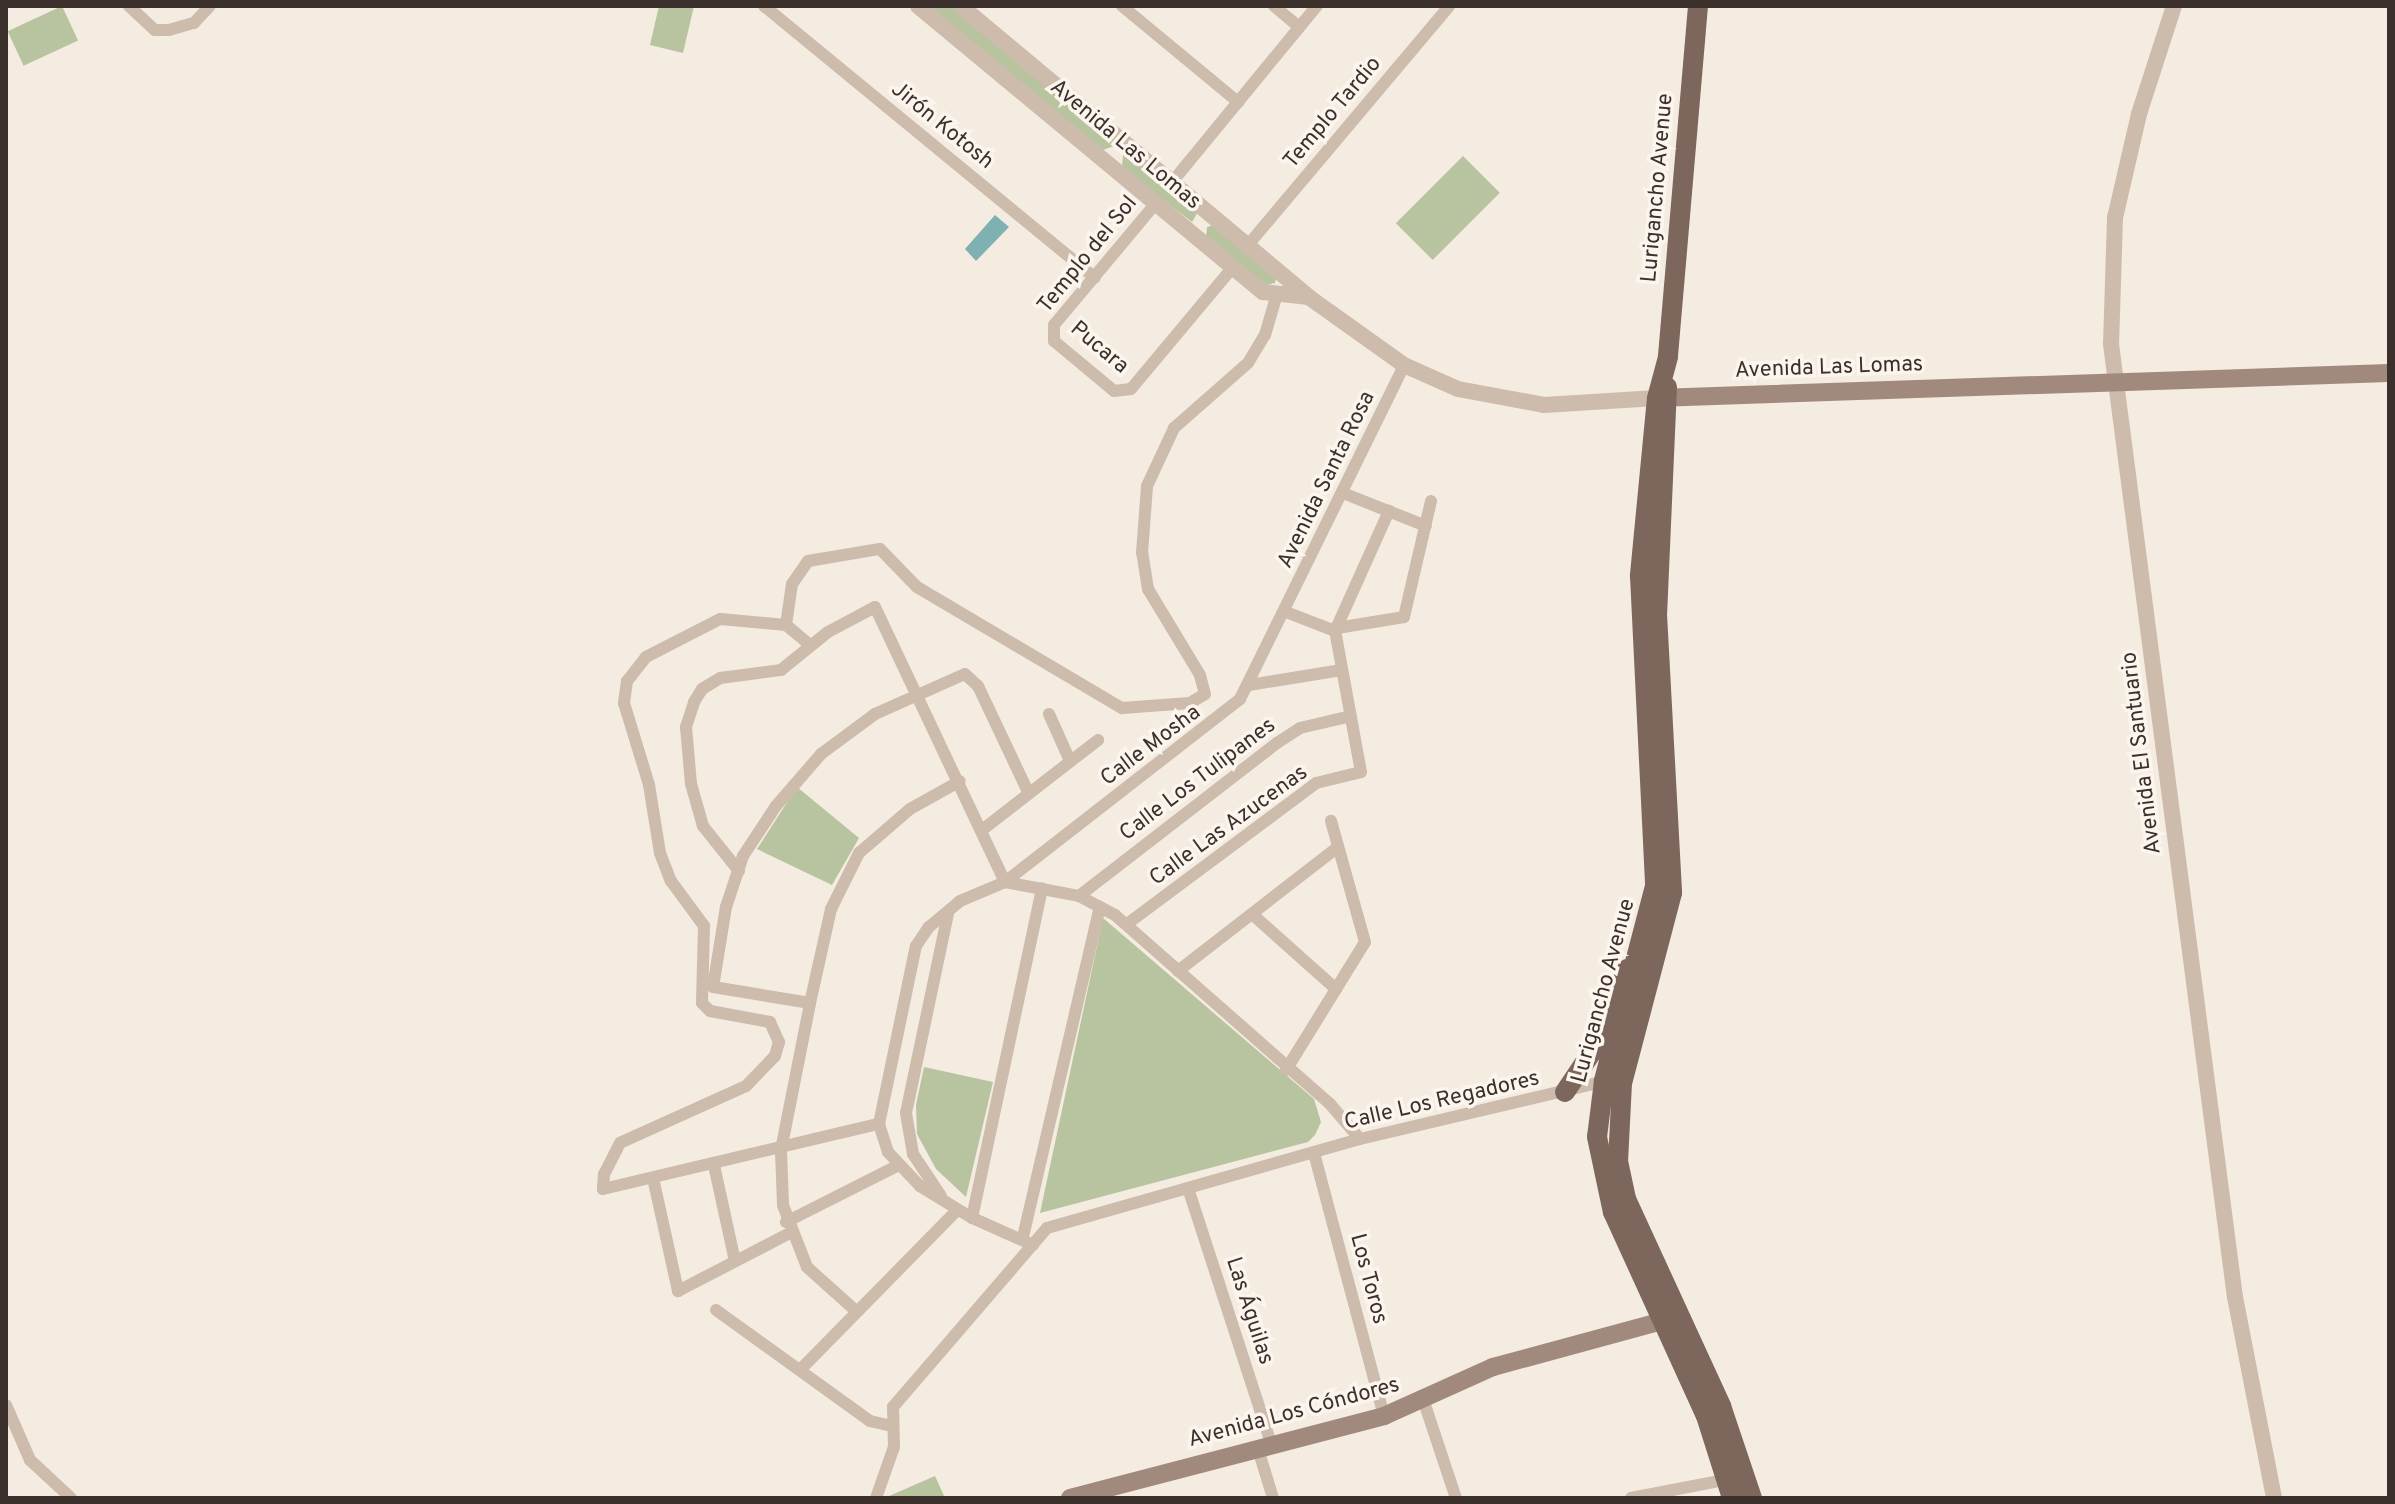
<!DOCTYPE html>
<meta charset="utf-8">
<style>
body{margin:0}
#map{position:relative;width:2395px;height:1504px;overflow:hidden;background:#f4ebe1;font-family:Overpass,sans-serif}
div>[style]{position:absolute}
.green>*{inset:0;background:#b8c4a0;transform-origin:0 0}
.water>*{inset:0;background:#7fb0b2}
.minor>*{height:12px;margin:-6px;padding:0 6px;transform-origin:6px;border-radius:6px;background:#cdbbac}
.tertiary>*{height:16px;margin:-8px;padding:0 8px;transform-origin:8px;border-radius:8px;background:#cdbbac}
.secondary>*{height:18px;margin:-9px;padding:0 9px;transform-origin:9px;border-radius:9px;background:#a18a7d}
.primary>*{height:20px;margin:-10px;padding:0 10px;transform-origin:10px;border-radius:10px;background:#7d675c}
span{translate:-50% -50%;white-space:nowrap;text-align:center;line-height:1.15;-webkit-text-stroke:7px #fbf5ee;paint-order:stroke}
.street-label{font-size:22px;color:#3b302b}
.frame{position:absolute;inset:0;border:8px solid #3b302b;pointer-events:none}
</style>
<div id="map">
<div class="green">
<div style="left:62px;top:6px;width:38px;height:60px;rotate:65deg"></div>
<div style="clip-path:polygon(659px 6px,694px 6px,683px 53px,650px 45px)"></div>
<div style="clip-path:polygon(924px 6px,952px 6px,1114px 140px,1114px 146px,1100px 151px)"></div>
<div style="clip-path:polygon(1131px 153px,1199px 210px,1192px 222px,1122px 168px,1123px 155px)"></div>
<div style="left:1463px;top:156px;width:52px;height:95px;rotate:45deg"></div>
<div style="clip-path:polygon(1214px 225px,1276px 278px,1275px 283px,1263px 286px,1206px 238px,1207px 227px)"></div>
<div style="clip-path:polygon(797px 787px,859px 838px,832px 885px,757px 849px)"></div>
<div style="clip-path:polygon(1103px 918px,1314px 1099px,1321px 1122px,1315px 1135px,1308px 1142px,1040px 1213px)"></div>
<div style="clip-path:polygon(924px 1067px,993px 1082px,966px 1197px,936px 1169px,917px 1134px,916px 1105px)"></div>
<div style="clip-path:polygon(935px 1476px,945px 1498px,889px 1496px)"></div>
</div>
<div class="water">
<div style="clip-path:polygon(995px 215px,1009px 227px,976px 261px,965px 249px)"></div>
</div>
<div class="minor">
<div style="left:129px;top:6px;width:35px;rotate:43deg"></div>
<div style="left:155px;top:30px;width:14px"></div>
<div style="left:169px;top:30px;width:26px;rotate:-16deg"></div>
<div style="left:194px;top:23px;width:23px;rotate:-47deg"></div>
<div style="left:764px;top:6px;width:428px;rotate:39.4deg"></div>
<div style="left:1122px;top:6px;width:151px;rotate:39.6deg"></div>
<div style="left:1274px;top:6px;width:33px;rotate:40deg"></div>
<div style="left:1173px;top:181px;width:227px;rotate:-50.6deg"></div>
<div style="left:1156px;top:203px;width:159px;rotate:129.9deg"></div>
<div style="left:1054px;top:325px;width:16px;rotate:90deg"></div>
<div style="left:1054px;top:341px;width:78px;rotate:39.8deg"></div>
<div style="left:1114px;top:391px;width:17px;rotate:-7deg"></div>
<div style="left:1131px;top:389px;width:158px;rotate:-50.1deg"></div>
<div style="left:1248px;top:245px;width:312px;rotate:-49.9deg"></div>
<div style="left:1343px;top:493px;width:89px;rotate:21.7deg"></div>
<div style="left:1286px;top:612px;width:53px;rotate:21.2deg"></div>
<div style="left:786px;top:625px;width:66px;rotate:-174.8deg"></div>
<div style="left:720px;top:619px;width:83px;rotate:152.8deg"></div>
<div style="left:646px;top:657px;width:31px;rotate:128deg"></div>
<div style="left:627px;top:681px;width:22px;rotate:98deg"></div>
<div style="left:624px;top:703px;width:86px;rotate:73deg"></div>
<div style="left:649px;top:785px;width:69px;rotate:80.8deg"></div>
<div style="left:660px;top:853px;width:30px;rotate:69deg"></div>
<div style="left:671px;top:881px;width:56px;rotate:53.7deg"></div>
<div style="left:704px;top:926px;width:77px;rotate:91.5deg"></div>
<div style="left:702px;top:1003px;width:11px;rotate:45deg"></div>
<div style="left:710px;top:1011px;width:61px;rotate:10.4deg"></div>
<div style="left:770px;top:1022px;width:22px;rotate:66deg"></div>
<div style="left:779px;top:1042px;width:15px;rotate:106deg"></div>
<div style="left:775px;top:1056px;width:42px;rotate:134deg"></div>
<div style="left:746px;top:1086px;width:138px;rotate:155.7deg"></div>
<div style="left:620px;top:1143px;width:35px;rotate:117deg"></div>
<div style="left:604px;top:1174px;width:15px;rotate:94deg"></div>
<div style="left:603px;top:1189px;width:284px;rotate:-13.3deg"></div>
<div style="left:1337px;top:628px;width:68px;rotate:-9.3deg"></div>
<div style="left:1404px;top:617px;width:119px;rotate:-76.9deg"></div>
<div style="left:1335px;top:631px;width:132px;rotate:-65.8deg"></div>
<div style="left:810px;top:645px;width:31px;rotate:-140deg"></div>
<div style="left:786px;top:625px;width:41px;rotate:-81.7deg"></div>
<div style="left:792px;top:584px;width:28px;rotate:-55deg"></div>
<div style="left:808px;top:561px;width:73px;rotate:-9.5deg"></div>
<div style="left:880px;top:549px;width:53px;rotate:45.8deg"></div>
<div style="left:917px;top:587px;width:238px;rotate:30.6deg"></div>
<div style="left:1122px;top:708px;width:68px;rotate:-4.2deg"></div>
<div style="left:1190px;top:703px;width:17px;rotate:-31deg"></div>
<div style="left:1205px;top:694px;width:20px;rotate:-105deg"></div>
<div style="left:1200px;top:675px;width:100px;rotate:-121.2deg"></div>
<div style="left:1148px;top:589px;width:36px;rotate:-99deg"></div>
<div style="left:1142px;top:553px;width:67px;rotate:-85.7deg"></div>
<div style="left:1147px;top:486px;width:64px;rotate:-65deg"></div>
<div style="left:1174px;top:428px;width:98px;rotate:-41.3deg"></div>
<div style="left:1248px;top:363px;width:33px;rotate:-59deg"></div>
<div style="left:1265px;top:335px;width:43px;rotate:-73.7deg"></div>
<div style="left:1249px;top:685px;width:94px;rotate:-9.2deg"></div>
<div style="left:1049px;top:714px;width:51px;rotate:65.9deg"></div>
<div style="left:982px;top:830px;width:147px;rotate:-37.8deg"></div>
<div style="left:739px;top:871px;width:58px;rotate:-128.7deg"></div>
<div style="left:703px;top:826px;width:44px;rotate:-105.9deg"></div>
<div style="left:691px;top:784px;width:57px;rotate:-95deg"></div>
<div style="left:686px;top:727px;width:26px;rotate:-72deg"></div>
<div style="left:694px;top:702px;width:15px;rotate:-58deg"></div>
<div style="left:702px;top:689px;width:21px;rotate:-31deg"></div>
<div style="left:720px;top:678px;width:62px;rotate:-7.5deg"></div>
<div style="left:781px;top:670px;width:60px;rotate:-39deg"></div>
<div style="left:828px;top:632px;width:53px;rotate:-28deg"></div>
<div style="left:875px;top:607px;width:304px;rotate:64.7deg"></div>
<div style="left:1005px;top:882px;width:298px;rotate:-37.9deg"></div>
<div style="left:1240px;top:699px;width:372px;rotate:-63.8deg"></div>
<div style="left:1079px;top:896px;width:250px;rotate:-37.7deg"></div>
<div style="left:1277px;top:743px;width:27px;rotate:-33deg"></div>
<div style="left:1300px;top:728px;width:52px;rotate:-13.2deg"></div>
<div style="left:1252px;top:914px;width:113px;rotate:41.8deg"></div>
<div style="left:1127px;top:924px;width:236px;rotate:-36.7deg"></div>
<div style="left:1316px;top:783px;width:46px;rotate:-13.7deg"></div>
<div style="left:1361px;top:772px;width:143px;rotate:-100.4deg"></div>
<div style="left:1178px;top:971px;width:202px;rotate:-37.8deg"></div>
<div style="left:810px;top:1003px;width:98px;rotate:-170.6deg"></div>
<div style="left:713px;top:987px;width:81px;rotate:-80.8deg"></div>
<div style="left:726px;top:907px;width:54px;rotate:-71.6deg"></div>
<div style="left:743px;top:856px;width:60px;rotate:-56.6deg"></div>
<div style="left:776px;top:806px;width:69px;rotate:-49.1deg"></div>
<div style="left:821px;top:754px;width:67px;rotate:-36.5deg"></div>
<div style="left:875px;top:714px;width:98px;rotate:-24deg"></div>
<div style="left:965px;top:674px;width:18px;rotate:43deg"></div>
<div style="left:978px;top:686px;width:117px;rotate:64.7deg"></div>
<div style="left:1286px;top:1070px;width:150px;rotate:-58.3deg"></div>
<div style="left:1365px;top:942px;width:126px;rotate:-105.7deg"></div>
<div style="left:1314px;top:1153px;width:272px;rotate:75.1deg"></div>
<div style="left:714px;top:1165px;width:98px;rotate:77.7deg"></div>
<div style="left:653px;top:1178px;width:116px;rotate:77.5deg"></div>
<div style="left:678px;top:1291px;width:126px;rotate:-27.4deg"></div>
<div style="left:1188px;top:1188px;width:271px;rotate:72deg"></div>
<div style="left:941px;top:1196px;width:50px;rotate:-123.7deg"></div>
<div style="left:913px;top:1154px;width:42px;rotate:-99.7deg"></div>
<div style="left:906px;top:1113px;width:204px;rotate:-78.1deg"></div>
<div style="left:972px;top:1218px;width:337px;rotate:-78deg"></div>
<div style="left:786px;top:1222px;width:124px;rotate:-26.8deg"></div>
<div style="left:1023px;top:1237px;width:339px;rotate:-76.9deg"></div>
<div style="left:1033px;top:1245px;width:67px;rotate:-156.1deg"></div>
<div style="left:972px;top:1218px;width:61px;rotate:-148.4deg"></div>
<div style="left:920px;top:1186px;width:47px;rotate:-133.3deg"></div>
<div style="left:888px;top:1152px;width:29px;rotate:-108deg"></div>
<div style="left:879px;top:1124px;width:182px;rotate:-78.3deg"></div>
<div style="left:916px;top:946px;width:23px;rotate:-56deg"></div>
<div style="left:929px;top:927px;width:40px;rotate:-40deg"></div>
<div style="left:960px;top:901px;width:49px;rotate:-22.9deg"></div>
<div style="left:1005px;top:882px;width:75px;rotate:10.7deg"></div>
<div style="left:1079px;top:896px;width:41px;rotate:27.8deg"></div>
<div style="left:1115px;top:915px;width:286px;rotate:41.3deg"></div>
<div style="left:1330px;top:1104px;width:46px;rotate:49.4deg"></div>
<div style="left:716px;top:1310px;width:190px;rotate:35.8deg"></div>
<div style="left:870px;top:1421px;width:23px;rotate:13deg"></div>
<div style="left:856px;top:1311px;width:66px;rotate:-138.1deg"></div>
<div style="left:807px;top:1267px;width:66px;rotate:-111.2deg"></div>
<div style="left:783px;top:1205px;width:55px;rotate:-92.1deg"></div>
<div style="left:781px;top:1150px;width:150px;rotate:-78.8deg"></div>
<div style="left:810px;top:1003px;width:96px;rotate:-77.4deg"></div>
<div style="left:831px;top:909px;width:63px;rotate:-63.4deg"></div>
<div style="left:859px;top:853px;width:67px;rotate:-40.8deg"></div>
<div style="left:910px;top:809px;width:57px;rotate:-29.2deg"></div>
<div style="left:800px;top:1370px;width:224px;rotate:-45.5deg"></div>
<div style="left:1424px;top:1402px;width:101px;rotate:71.6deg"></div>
<div style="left:6px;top:1405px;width:60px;rotate:66.4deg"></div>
<div style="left:30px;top:1460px;width:56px;rotate:42.8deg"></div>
<div style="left:1258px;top:1449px;width:51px;rotate:73deg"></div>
<div style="left:876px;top:1498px;width:54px;rotate:-70.6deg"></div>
<div style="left:894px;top:1447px;width:40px;rotate:-91.4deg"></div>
<div style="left:893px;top:1407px;width:236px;rotate:-49.3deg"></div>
<div style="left:1047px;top:1228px;width:325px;rotate:-15.9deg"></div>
<div style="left:1360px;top:1139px;width:253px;rotate:-13.3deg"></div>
<div style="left:1631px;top:1498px;width:101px;rotate:-10.9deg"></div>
</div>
<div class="tertiary">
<div style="left:918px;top:6px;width:448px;rotate:39.7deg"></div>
<div style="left:1263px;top:292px;width:46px;rotate:6.2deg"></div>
<div style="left:961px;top:6px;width:455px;rotate:39.9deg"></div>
<div style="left:1310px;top:298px;width:115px;rotate:35.5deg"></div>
<div style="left:1404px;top:365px;width:59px;rotate:24deg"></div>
<div style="left:1458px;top:389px;width:87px;rotate:10.5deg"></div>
<div style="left:1544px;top:405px;width:113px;rotate:-3.5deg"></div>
<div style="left:2174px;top:6px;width:114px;rotate:108deg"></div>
<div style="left:2139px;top:114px;width:107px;rotate:103deg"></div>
<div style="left:2115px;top:218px;width:126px;rotate:91.8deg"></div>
<div style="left:2111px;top:344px;width:961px;rotate:82.59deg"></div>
<div style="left:2235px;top:1297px;width:205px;rotate:79deg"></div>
</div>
<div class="secondary">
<div style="left:1657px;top:398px;width:732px;rotate:-1.96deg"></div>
<div style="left:1070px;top:1498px;width:325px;rotate:-14.6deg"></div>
<div style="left:1384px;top:1416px;width:120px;rotate:-24.2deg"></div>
<div style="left:1493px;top:1367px;width:175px;rotate:-15.2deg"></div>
</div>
<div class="primary">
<div style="left:1698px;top:6px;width:352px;rotate:94.9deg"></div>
<div style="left:1668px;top:357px;width:42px;rotate:105deg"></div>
<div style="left:1657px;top:398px;width:179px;rotate:95.5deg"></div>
<div style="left:1640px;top:576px;width:310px;rotate:87.2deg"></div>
<div style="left:1655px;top:886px;width:202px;rotate:104.7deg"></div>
<div style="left:1604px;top:1081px;width:56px;rotate:97.1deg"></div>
<div style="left:1597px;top:1137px;width:77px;rotate:78deg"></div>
<div style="left:1613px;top:1212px;width:224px;rotate:65.5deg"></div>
<div style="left:1706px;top:1416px;width:86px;rotate:72.4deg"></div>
<div style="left:1667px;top:387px;width:227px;rotate:92.5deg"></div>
<div style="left:1657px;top:614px;width:279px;rotate:86.9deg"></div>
<div style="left:1672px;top:893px;width:196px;rotate:104.7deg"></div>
<div style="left:1622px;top:1083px;width:78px;rotate:92.9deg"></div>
<div style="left:1618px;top:1161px;width:39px;rotate:78deg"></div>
<div style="left:1626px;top:1199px;width:228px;rotate:65.3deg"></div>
<div style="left:1721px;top:1406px;width:97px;rotate:71.4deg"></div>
<div style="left:1565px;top:1092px;width:48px;rotate:-56deg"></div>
<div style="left:1592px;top:1052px;width:90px;rotate:-67.1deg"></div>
</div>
<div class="street-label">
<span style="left:1333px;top:113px;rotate:-50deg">Templo Tardio</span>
<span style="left:942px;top:126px;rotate:39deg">Jirón Kotosh</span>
<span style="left:1125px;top:145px;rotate:40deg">Avenida Las Lomas</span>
<span style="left:1658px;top:188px;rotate:-85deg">Lurigancho Avenue</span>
<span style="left:1088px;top:255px;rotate:-51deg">Templo del Sol</span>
<span style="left:1099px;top:348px;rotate:40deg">Pucara</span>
<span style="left:1829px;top:368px;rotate:-2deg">Avenida Las Lomas</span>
<span style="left:1327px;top:480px;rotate:-64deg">Avenida Santa Rosa</span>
<span style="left:1151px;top:746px;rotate:-37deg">Calle Mosha</span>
<span style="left:2142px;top:753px;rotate:-97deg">Avenida El Santuario</span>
<span style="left:1198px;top:780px;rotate:-37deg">Calle Los Tulipanes</span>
<span style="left:1229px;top:826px;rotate:-36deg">Calle Las Azucenas</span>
<span style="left:1604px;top:991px;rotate:-75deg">Lurigancho Avenue</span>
<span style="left:1442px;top:1101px;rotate:-13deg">Calle Los Regadores</span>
<span style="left:1368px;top:1279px;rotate:75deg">Los Toros</span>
<span style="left:1249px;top:1311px;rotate:72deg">Las Águilas</span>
<span style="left:1294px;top:1413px;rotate:-15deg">Avenida Los Cóndores</span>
</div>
<div class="frame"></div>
</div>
